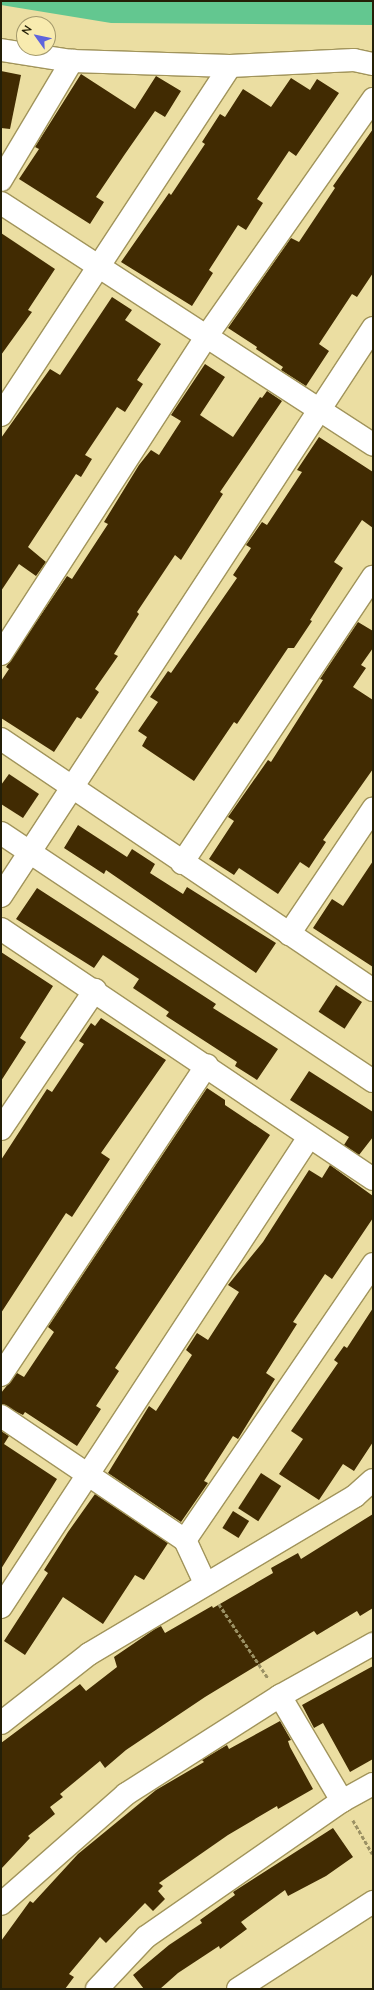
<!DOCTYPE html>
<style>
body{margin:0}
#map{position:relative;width:374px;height:1990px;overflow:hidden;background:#ebdea2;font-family:Lato,sans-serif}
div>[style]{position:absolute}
.green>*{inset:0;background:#63c790}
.building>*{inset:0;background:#412b02;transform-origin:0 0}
.path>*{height:2.5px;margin-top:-1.25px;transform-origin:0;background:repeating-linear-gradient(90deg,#9b9164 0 4px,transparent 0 6px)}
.roads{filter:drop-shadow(1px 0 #a1945b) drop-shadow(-1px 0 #a1945b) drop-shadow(0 1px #a1945b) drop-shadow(0 -1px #a1945b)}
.minor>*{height:22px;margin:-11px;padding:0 11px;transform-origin:11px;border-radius:11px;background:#fff}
span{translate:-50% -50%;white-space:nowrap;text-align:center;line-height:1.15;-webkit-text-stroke:4px #f8ebaf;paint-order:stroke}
.frame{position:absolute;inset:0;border:2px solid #241f07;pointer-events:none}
.north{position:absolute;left:16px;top:16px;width:40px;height:40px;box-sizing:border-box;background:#f8ebaf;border:1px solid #a3996c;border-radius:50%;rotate:303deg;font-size:11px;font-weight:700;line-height:16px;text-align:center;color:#241f07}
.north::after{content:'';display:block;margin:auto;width:14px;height:18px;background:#5f64dc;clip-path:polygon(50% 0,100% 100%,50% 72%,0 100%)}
</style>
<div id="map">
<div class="green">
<div style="clip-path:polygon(1px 1px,373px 1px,373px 25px,111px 23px,1px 5px)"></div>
</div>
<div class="building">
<div style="clip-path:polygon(1px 71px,21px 75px,10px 129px,1px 128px)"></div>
<div style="clip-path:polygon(81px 74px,135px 109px,156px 76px,181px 91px,165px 117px,155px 111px,125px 154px,96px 197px,104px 202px,90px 224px,19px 179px,39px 149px,35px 147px)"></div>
<div style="clip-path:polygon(291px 78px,310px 90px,317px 79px,339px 93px,296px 156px,289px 151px,257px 199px,263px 203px,246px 230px,238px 225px,209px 270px,213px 273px,192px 306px,121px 262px,169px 193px,171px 195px,205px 144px,202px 142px,220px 114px,225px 117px,243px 89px,271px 107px)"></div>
<div style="clip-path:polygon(373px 129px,373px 273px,357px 297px,352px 294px,319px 344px,329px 351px,306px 386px,281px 370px,283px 367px,256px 349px,257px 347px,228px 328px,291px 238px,299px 242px,335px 188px,333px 186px)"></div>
<div style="clip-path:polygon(1px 233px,55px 269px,28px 310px,32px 312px,1px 355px)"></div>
<div style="clip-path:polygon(112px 297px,132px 310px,125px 320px,161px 344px,137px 380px,143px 384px,125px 412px,117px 407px,85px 455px,92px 459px,81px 477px,76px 474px,28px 547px,46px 562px,36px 576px,19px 564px,1px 591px,1px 438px,50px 369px,60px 375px)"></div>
<div style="clip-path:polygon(205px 364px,225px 377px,200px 415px,233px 437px,260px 397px,262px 398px,267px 391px,282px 401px,220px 492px,223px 494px,181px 560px,175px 555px,137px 612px,139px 614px,114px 654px,118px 656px,95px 689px,99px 692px,81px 719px,77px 717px,54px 752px,1px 718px,1px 681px,9px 669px,6px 667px,67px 576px,72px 579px,108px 524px,104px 522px,139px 465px,151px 450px,159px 455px,181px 421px,171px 415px)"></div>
<div style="clip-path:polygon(319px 437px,373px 472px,373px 528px,362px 520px,334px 562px,343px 568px,310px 620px,312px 621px,294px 648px,288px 648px,237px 724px,234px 722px,194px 781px,142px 746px,147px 737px,138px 731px,158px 702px,150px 697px,168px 671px,171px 673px,237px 578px,233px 575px,251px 548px,246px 545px,262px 522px,267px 525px,302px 472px,297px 470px)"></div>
<div style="clip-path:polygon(358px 622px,373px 631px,373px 648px,361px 665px,366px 668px,353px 687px,373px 700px,373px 769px,323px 840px,326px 842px,309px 868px,300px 862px,278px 894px,239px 868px,234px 875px,209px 859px,234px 821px,228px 817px,268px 760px,271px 762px,323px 680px,320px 679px)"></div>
<div style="clip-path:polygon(9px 774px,39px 794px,23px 818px,1px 804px,1px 785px)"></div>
<div style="clip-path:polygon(78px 825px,127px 857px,132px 849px,155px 864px,150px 873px,183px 894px,187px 887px,276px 943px,256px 973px,106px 870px,104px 874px,64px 848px)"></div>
<div style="clip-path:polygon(373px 861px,373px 967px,313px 928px,332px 899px,343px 906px)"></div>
<div style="clip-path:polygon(37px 888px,216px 1004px,213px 1008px,278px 1049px,257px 1080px,235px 1066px,237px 1062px,166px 1016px,169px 1012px,133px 988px,139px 979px,103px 955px,94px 968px,16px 919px)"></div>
<div style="clip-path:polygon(1px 952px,53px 986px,20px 1038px,26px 1042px,1px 1081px)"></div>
<div style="left:336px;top:985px;width:31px;height:32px;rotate:33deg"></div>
<div style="clip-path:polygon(101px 1018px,166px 1060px,101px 1153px,110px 1159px,72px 1217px,66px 1213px,1px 1313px,1px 1160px,47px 1089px,52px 1092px,84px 1044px,79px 1041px,91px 1023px,95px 1026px)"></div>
<div style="clip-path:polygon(309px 1071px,373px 1112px,373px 1137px,359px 1155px,344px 1145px,349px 1137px,290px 1100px)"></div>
<div style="clip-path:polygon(207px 1088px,225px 1100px,225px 1105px,270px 1135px,115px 1368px,119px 1371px,96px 1406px,101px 1409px,77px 1446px,25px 1412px,23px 1415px,1px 1404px,1px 1393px,17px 1373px,24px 1377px,54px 1332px,48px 1327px)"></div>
<div style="clip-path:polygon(330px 1165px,373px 1196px,373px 1218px,332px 1279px,325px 1274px,293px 1322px,297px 1324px,266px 1373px,275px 1379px,238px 1439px,233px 1436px,204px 1481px,208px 1483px,181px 1522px,108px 1473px,149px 1406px,156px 1411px,192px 1355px,186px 1350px,197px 1333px,208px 1340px,239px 1292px,228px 1285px,263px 1242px,309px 1170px,322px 1178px)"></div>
<div style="clip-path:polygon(373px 1308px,373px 1442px,354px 1471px,343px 1464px,319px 1500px,279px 1474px,303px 1439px,291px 1431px,338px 1363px,334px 1360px,344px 1346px,347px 1348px)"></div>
<div style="clip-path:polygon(1px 1431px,9px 1436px,4px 1444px,57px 1479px,1px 1569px)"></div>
<div style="left:261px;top:1473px;width:24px;height:42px;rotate:33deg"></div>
<div style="clip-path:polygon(95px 1494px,168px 1543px,144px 1580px,135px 1575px,103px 1624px,63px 1597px,25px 1655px,4px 1641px,48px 1573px,44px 1570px,68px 1532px)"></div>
<div style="left:233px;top:1511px;width:19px;height:20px;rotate:32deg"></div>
<div style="clip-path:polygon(373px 1514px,373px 1608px,360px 1616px,357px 1611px,317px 1635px,314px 1631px,205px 1697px,126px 1750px,105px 1768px,100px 1761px,60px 1794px,63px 1797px,50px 1807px,55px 1814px,28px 1836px,30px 1838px,1px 1869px,1px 1743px,80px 1684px,86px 1691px,117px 1667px,114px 1657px,155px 1629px,161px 1626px,165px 1633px,212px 1606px,213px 1608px,273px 1573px,271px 1568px,298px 1553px,301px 1559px)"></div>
<div style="clip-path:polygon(373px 1666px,373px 1759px,350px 1772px,323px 1723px,314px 1728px,302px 1705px)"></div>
<div style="clip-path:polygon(280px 1721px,291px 1740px,288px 1741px,290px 1747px,313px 1789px,278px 1809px,277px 1806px,228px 1835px,159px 1883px,163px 1886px,158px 1891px,165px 1899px,153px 1911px,145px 1903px,106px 1943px,100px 1937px,69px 1974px,74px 1977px,65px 1989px,1px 1989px,1px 1941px,30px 1901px,33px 1903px,78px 1854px,156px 1790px,204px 1762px,202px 1760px,227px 1745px,229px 1749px)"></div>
<div style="clip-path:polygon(333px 1828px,353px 1857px,326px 1876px,288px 1896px,285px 1890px,241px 1922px,247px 1929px,220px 1949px,219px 1946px,178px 1973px,160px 1989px,144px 1989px,133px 1975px,169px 1945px,202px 1923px,200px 1920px,235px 1895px,233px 1892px)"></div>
</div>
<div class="path">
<div style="left:219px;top:1604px;width:89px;rotate:56.5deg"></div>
<div style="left:353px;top:1820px;width:39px;rotate:60deg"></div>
</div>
<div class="roads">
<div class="minor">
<div style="left:1px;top:50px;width:72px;rotate:8.8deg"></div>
<div style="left:72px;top:61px;width:158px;rotate:1.8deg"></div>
<div style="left:230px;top:66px;width:124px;rotate:-2.8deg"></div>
<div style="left:354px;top:60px;width:19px;rotate:12deg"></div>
<div style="left:1px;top:180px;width:139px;rotate:-59.2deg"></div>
<div style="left:1px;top:203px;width:444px;rotate:33deg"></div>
<div style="left:1px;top:415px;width:417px;rotate:-56.7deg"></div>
<div style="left:1px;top:654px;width:378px;rotate:-57.1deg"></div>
<div style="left:206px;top:337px;width:291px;rotate:-54.9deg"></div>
<div style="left:1px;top:739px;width:449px;rotate:34deg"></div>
<div style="left:1px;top:833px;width:447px;rotate:33.7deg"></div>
<div style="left:182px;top:863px;width:344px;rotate:-56.3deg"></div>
<div style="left:1px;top:896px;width:679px;rotate:-56.78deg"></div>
<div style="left:1px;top:929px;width:448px;rotate:33.9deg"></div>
<div style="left:289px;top:934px;width:151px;rotate:-56.1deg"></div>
<div style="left:1px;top:1129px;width:168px;rotate:-55.9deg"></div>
<div style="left:1px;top:1375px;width:372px;rotate:-56.4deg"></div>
<div style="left:1px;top:1416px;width:222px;rotate:34deg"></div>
<div style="left:185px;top:1540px;width:47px;rotate:65.1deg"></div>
<div style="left:185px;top:1540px;width:334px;rotate:-55.7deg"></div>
<div style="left:1px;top:1607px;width:562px;rotate:-56.76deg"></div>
<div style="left:280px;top:1696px;width:122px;rotate:59.4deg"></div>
<div style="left:1px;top:1723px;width:112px;rotate:-38.1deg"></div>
<div style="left:89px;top:1654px;width:309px;rotate:-30.7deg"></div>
<div style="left:355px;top:1496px;width:24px;rotate:-42deg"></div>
<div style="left:1px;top:1904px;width:167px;rotate:-41.3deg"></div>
<div style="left:126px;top:1794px;width:183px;rotate:-32.5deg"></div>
<div style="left:280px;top:1696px;width:107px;rotate:-29.2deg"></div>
<div style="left:97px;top:1989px;width:71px;rotate:-46.7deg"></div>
<div style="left:146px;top:1937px;width:239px;rotate:-34.8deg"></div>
<div style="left:342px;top:1801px;width:35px;rotate:-29deg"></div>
<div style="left:238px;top:1989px;width:161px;rotate:-32.8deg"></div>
</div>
</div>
<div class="frame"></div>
<div class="north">N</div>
</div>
